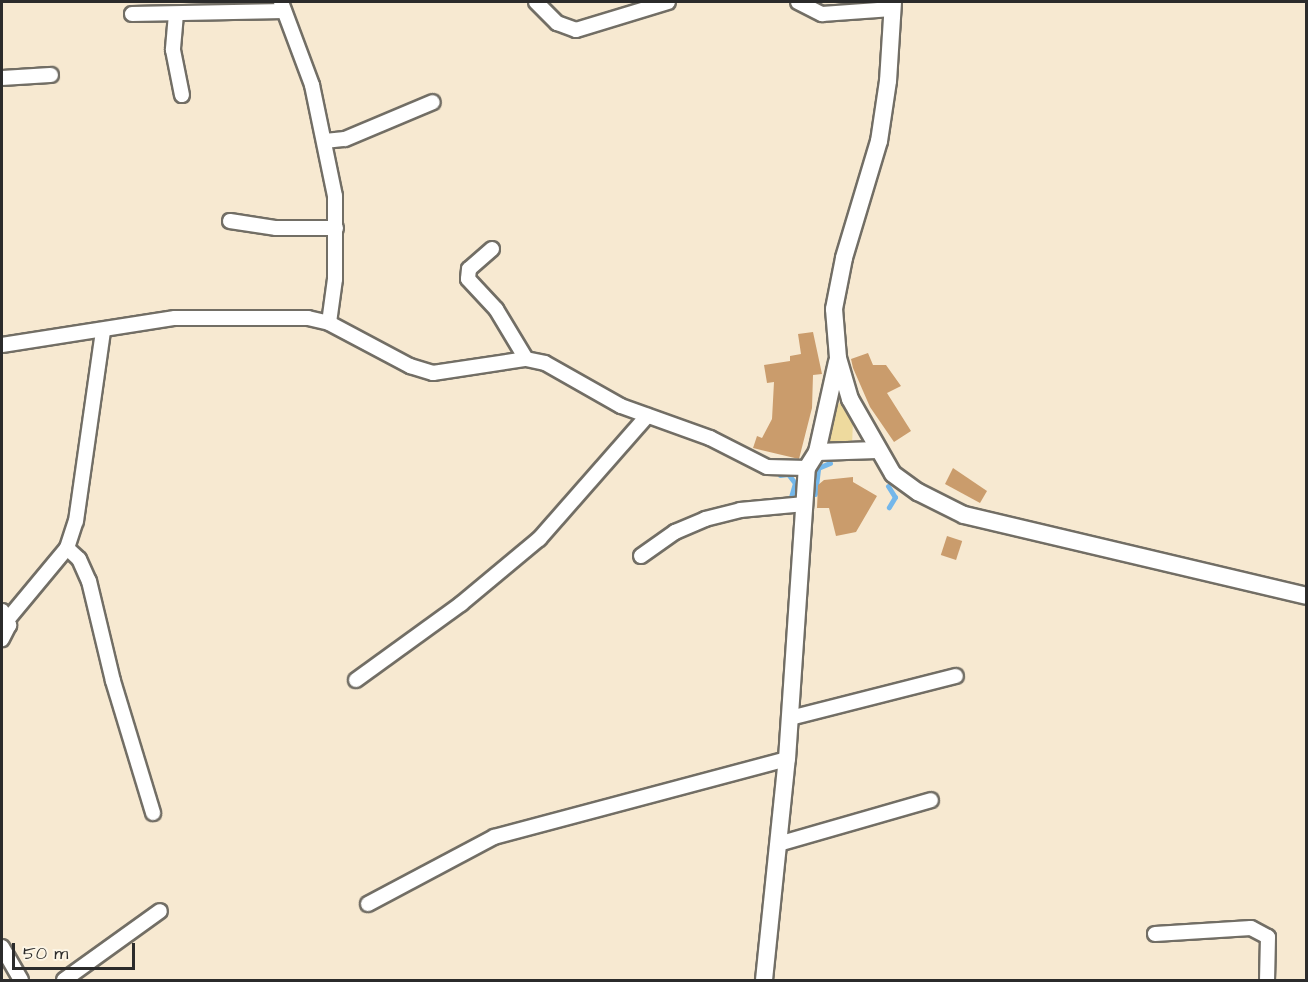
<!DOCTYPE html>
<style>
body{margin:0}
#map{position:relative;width:1308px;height:982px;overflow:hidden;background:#f7e9d1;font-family:"Architects Daughter",sans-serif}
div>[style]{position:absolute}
.sand>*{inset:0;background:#eeda9e}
.stream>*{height:5px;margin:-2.5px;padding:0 2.5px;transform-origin:2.5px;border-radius:2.5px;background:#74b7ea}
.building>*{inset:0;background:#ca9c6c;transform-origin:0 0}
.roads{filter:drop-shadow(2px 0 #726e65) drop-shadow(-2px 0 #726e65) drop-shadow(0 2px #726e65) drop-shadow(0 -2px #726e65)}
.minor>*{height:14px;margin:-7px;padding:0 7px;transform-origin:7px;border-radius:7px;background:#fff}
.tertiary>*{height:16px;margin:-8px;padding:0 8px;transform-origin:8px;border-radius:8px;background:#fff}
span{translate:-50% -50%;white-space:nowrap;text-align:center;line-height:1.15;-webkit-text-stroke:6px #fcf5e5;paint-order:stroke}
.frame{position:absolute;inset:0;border:3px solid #2b2b2b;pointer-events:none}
.scale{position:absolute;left:12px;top:943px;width:123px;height:27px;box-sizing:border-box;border:3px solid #2b2b2b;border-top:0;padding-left:8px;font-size:18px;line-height:21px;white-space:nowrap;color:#2b2b2b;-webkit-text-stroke:4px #fcf5e5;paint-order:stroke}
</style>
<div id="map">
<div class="sand">
<div style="clip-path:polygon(841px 401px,853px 420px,852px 446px,826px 447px,834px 410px)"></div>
</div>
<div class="stream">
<div style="left:780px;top:475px;width:8px;rotate:-7deg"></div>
<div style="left:788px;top:474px;width:11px;rotate:52deg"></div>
<div style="left:795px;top:483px;width:15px;rotate:106deg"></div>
<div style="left:888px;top:486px;width:13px;rotate:58deg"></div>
<div style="left:895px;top:497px;width:12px;rotate:121deg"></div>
<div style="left:815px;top:494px;width:26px;rotate:-83deg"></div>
<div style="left:818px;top:468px;width:13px;rotate:-23deg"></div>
</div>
<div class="building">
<div style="clip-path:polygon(813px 332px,822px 374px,813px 375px,812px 408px,799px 459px,753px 448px,757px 436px,762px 438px,772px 419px,774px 382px,767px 383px,764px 365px,790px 361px,790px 356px,801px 354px,798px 334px)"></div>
<div style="clip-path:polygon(868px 353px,873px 365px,886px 365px,901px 386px,887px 393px,911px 431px,894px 442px,870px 407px,853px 368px,851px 359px)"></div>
<div style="clip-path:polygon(953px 468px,987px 491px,980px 503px,945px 484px)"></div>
<div style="clip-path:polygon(853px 477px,853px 482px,877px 496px,856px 532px,836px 536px,829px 508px,817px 508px,818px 485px,824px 480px)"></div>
<div style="left:947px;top:536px;width:16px;height:20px;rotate:18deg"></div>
</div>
<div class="roads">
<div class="minor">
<div style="left:281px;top:2px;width:89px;rotate:69.5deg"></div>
<div style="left:312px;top:85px;width:113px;rotate:78.3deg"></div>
<div style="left:335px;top:196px;width:83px;rotate:90deg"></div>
<div style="left:335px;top:279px;width:44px;rotate:97.8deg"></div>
<div style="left:536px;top:2px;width:30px;rotate:45deg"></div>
<div style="left:557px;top:23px;width:20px;rotate:20deg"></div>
<div style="left:576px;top:30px;width:96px;rotate:-16.9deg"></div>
<div style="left:798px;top:2px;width:27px;rotate:27deg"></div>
<div style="left:822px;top:14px;width:70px;rotate:-4.1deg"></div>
<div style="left:132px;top:14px;width:152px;rotate:-1.1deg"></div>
<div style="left:176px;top:14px;width:36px;rotate:95deg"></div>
<div style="left:173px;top:50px;width:46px;rotate:78.7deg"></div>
<div style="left:2px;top:78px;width:49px;rotate:-3.5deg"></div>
<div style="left:325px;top:141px;width:20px;rotate:-6deg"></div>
<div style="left:345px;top:139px;width:95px;rotate:-22.8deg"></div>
<div style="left:230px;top:221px;width:47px;rotate:8.7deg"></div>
<div style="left:276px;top:228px;width:60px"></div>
<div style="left:492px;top:249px;width:30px;rotate:139deg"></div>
<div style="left:469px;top:269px;width:10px;rotate:96deg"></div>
<div style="left:468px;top:279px;width:41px;rotate:47deg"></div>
<div style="left:496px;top:309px;width:58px;rotate:59deg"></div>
<div style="left:2px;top:345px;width:175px;rotate:-8.9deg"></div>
<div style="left:175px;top:318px;width:133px"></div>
<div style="left:308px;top:318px;width:22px;rotate:13deg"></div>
<div style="left:329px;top:323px;width:92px;rotate:28deg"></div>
<div style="left:410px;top:366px;width:24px;rotate:17deg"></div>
<div style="left:433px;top:373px;width:94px;rotate:-8.6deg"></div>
<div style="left:526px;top:359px;width:19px;rotate:12deg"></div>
<div style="left:545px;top:363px;width:87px;rotate:29.5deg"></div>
<div style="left:621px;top:406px;width:95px;rotate:19.8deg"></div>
<div style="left:710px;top:438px;width:64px;rotate:27deg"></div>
<div style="left:767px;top:467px;width:40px;rotate:1.4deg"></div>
<div style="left:67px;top:548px;width:16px;rotate:43deg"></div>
<div style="left:79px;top:559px;width:24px;rotate:66deg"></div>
<div style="left:89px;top:581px;width:103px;rotate:76.5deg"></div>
<div style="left:113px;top:681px;width:138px;rotate:73.1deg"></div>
<div style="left:641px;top:556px;width:42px;rotate:-35.2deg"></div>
<div style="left:675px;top:532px;width:33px;rotate:-23deg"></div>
<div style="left:705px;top:519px;width:36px;rotate:-14deg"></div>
<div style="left:740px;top:510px;width:65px;rotate:-5.3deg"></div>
<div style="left:2px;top:611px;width:16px;rotate:63deg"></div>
<div style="left:9px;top:625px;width:16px;rotate:117deg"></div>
<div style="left:8px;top:619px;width:92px;rotate:-50.3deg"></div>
<div style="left:67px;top:548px;width:28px;rotate:-72deg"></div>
<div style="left:76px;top:521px;width:192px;rotate:-81.9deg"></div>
<div style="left:356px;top:680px;width:130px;rotate:-35.9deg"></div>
<div style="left:461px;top:604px;width:102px;rotate:-39.8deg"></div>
<div style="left:539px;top:539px;width:164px;rotate:-48.7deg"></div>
<div style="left:790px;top:718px;width:171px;rotate:-14.2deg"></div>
<div style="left:778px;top:844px;width:159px;rotate:-16deg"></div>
<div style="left:368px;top:904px;width:143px;rotate:-28deg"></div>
<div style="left:494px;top:837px;width:303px;rotate:-14.9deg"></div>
<div style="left:1155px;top:934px;width:96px;rotate:-3.6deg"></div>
<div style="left:1251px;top:928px;width:19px;rotate:28deg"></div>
<div style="left:1268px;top:937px;width:43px;rotate:91.3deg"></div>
<div style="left:2px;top:947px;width:38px;rotate:60deg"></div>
<div style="left:64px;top:980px;width:118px;rotate:-35.7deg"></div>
</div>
<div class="tertiary">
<div style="left:893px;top:2px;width:79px;rotate:93.6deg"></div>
<div style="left:888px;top:81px;width:61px;rotate:98.5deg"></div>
<div style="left:879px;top:141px;width:122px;rotate:106.7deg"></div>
<div style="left:844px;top:258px;width:52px;rotate:101.1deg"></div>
<div style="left:834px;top:309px;width:49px;rotate:85.3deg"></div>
<div style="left:838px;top:358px;width:43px;rotate:73.7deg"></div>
<div style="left:850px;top:399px;width:86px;rotate:60.2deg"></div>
<div style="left:893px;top:474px;width:31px;rotate:36deg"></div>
<div style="left:918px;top:492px;width:51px;rotate:26.6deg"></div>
<div style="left:964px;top:515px;width:351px;rotate:13.3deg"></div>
<div style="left:817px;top:452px;width:60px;rotate:-1.9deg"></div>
<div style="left:764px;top:980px;width:222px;rotate:-84.1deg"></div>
<div style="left:787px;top:759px;width:292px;rotate:-86.1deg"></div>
<div style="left:807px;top:468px;width:19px;rotate:-58deg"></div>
<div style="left:817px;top:452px;width:92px;rotate:-77.5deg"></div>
</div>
</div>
<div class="frame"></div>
<div class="scale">50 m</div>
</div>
